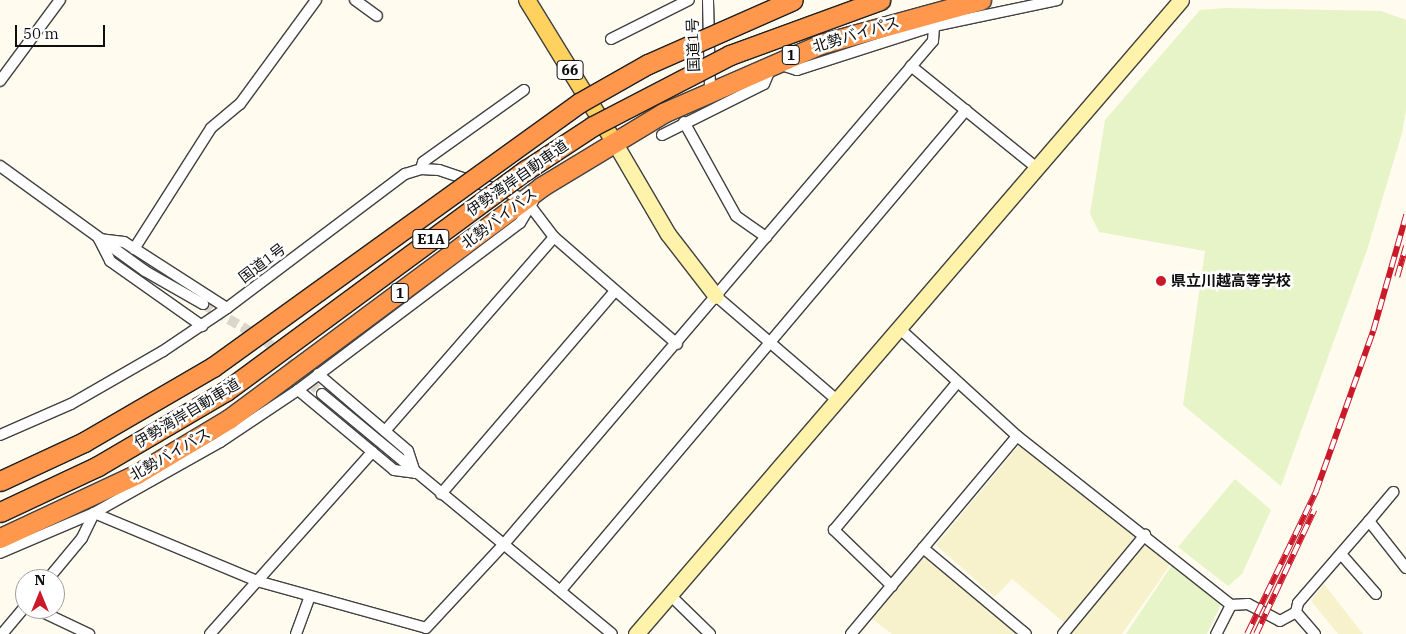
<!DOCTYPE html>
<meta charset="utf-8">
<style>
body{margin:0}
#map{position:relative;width:1406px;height:634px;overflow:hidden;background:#fffbef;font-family:"IBM Plex Serif","Noto Sans JP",serif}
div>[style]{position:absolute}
.farmland>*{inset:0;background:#f8f2cc}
.pitch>*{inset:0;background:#e6f4c7}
.street-tunnel>*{height:10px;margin-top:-5px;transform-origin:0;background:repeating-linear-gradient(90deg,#dbd7cd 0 10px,transparent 0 15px)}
.roads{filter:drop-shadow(1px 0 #414141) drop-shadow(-1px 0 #414141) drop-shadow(0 1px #414141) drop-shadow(0 -1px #414141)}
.street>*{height:10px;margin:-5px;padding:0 5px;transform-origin:5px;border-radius:5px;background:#fff}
.secondary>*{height:15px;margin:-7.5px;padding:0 7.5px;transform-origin:7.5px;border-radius:7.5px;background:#fff2aa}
.primary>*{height:16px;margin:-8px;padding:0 8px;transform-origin:8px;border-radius:8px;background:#ffd15f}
.highway>*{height:19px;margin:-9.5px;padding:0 9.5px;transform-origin:9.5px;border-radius:9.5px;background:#ff974d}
.rail>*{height:5.5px;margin-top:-2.75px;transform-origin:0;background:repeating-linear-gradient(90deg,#fff 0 11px,#ca1929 0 22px);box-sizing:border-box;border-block:1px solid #ca1929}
.bridges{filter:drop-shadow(1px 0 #1f1f1f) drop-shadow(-1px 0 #1f1f1f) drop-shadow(0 1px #1f1f1f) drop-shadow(0 -1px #1f1f1f)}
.highway-bridge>*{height:19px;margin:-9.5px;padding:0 9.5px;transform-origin:9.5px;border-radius:9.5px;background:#ff974d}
.dots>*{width:14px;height:14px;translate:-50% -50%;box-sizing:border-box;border:2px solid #fff;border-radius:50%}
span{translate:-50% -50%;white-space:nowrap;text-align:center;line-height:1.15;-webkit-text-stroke:5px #fff;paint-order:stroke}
.shield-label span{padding:1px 4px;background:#fff;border:1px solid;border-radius:4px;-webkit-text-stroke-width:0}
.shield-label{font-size:14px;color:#0e0e0e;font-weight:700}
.street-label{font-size:15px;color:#0e0e0e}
.poi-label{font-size:15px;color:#0e0e0e;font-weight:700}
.left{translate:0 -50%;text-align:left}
.north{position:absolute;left:15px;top:569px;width:50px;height:50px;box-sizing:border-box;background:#fff;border:1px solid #9f9f9f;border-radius:50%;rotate:0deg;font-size:14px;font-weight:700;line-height:20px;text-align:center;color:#0e0e0e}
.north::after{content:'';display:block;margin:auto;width:18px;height:22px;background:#ca1929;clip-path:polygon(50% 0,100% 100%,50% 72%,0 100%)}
.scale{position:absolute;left:15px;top:25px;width:90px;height:22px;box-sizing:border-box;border:2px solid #0e0e0e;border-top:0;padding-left:6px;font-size:15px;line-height:18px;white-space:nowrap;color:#0e0e0e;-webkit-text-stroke:4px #fff;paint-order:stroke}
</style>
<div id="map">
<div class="farmland">
<div style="clip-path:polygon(1019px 445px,1173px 561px,1122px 634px,1069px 634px,1073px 630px,1012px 579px,995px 597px,936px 545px)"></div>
<div style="clip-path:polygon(923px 557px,924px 557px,1018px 634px,892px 634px,872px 619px)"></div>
<div style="clip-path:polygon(1324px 584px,1363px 634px,1338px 634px,1311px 601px)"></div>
</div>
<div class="pitch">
<div style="clip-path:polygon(1226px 8px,1381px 11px,1406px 20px,1406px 110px,1402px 133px,1367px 250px,1281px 486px,1183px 405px,1205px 251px,1099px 232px,1090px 214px,1105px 120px,1200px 10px)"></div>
<div style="clip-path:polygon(1235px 479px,1271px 510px,1242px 574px,1228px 586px,1178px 547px)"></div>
<div style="clip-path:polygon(1172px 565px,1221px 604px,1207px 634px,1126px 634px)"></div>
</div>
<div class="street-tunnel">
<div style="left:203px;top:304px;width:73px;rotate:30.4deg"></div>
<div style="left:266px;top:341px;width:77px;rotate:43.4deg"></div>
</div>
<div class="roads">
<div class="street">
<div style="left:355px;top:0;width:27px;rotate:36deg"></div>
<div style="left:708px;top:0;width:89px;rotate:88.7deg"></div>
<div style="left:611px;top:39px;width:87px;rotate:-26.6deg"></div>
<div style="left:775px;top:63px;width:23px;rotate:18deg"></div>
<div style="left:797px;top:70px;width:144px;rotate:-17.8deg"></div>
<div style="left:934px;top:26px;width:126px;rotate:-11.9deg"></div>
<div style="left:911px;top:66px;width:164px;rotate:39deg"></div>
<div style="left:0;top:81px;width:101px;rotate:-53.5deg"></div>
<div style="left:684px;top:122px;width:107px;rotate:61deg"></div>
<div style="left:736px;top:216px;width:37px;rotate:35deg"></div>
<div style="left:662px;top:135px;width:114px;rotate:-26.6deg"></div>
<div style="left:764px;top:84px;width:23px;rotate:-67deg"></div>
<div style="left:0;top:166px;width:179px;rotate:35.9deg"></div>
<div style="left:145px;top:271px;width:67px;rotate:29.6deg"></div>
<div style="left:421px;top:169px;width:7px;rotate:-74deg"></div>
<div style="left:423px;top:162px;width:124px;rotate:-35.5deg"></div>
<div style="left:99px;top:239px;width:25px;rotate:7deg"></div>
<div style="left:124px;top:242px;width:122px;rotate:32.7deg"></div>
<div style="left:99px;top:239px;width:25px;rotate:63deg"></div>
<div style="left:110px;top:261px;width:113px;rotate:35.2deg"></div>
<div style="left:134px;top:249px;width:143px;rotate:-57.5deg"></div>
<div style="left:211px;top:128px;width:38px;rotate:-40deg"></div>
<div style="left:240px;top:104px;width:129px;rotate:-53.8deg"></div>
<div style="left:716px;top:296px;width:161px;rotate:40.7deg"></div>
<div style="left:900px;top:329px;width:159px;rotate:42.4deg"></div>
<div style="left:1017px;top:436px;width:273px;rotate:38.3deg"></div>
<div style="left:1231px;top:605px;width:33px;rotate:117deg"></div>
<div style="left:318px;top:374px;width:118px;rotate:40.5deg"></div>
<div style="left:408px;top:451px;width:23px;rotate:72deg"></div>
<div style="left:298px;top:390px;width:125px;rotate:39.8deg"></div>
<div style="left:394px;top:470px;width:21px;rotate:8deg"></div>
<div style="left:322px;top:394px;width:376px;rotate:39.6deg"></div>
<div style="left:385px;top:431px;width:257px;rotate:-48.9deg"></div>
<div style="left:0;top:435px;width:77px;rotate:-23.6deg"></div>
<div style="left:71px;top:404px;width:106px;rotate:-29.9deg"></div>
<div style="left:163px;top:351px;width:77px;rotate:-33.9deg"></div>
<div style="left:227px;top:308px;width:223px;rotate:-37deg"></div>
<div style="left:405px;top:174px;width:17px;rotate:-17deg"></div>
<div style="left:421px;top:169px;width:18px;rotate:3deg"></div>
<div style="left:439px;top:170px;width:91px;rotate:18.6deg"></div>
<div style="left:525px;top:199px;width:48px;rotate:52.7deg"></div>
<div style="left:554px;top:237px;width:163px;rotate:41deg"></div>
<div style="left:441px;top:494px;width:267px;rotate:-49.4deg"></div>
<div style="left:94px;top:513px;width:177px;rotate:22.6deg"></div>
<div style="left:257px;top:581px;width:175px;rotate:15.5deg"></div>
<div style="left:426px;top:628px;width:115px;rotate:-47.1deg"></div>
<div style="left:504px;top:544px;width:661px;rotate:-49.54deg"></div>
<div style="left:933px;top:41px;width:15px;rotate:-86deg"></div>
<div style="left:1369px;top:521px;width:38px;rotate:-50deg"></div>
<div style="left:923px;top:548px;width:134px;rotate:39.9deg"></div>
<div style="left:0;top:553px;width:102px;rotate:-23.1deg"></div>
<div style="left:94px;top:513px;width:145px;rotate:-29.4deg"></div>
<div style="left:220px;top:442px;width:94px;rotate:-33.7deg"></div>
<div style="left:298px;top:390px;width:278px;rotate:-37deg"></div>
<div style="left:520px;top:223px;width:26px;rotate:-59deg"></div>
<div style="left:1341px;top:554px;width:53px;rotate:48.8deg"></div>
<div style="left:48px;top:579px;width:53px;rotate:-50.3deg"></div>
<div style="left:82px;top:538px;width:28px;rotate:-64deg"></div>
<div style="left:892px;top:586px;width:81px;rotate:-136deg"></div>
<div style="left:834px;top:530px;width:192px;rotate:-50.1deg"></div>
<div style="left:561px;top:590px;width:628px;rotate:-49.84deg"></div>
<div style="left:670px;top:595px;width:56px;rotate:44.3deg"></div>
<div style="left:1231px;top:605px;width:17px;rotate:-3deg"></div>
<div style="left:1248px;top:604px;width:36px;rotate:28deg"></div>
<div style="left:1280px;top:621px;width:18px;rotate:-29deg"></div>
<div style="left:36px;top:609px;width:59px;rotate:25.3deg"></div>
<div style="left:2px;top:634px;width:35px;rotate:-50deg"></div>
<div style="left:210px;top:634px;width:244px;rotate:-48.3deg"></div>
<div style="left:296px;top:634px;width:40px;rotate:-69.8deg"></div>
<div style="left:851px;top:634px;width:258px;rotate:-50deg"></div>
<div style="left:1063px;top:634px;width:129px;rotate:-50.4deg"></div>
<div style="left:1315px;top:634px;width:29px;rotate:-131deg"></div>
<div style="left:1296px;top:612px;width:9px;rotate:-77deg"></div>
<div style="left:1298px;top:603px;width:108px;rotate:-49.1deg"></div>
<div style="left:1369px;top:521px;width:60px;rotate:51.8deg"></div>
</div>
<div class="secondary">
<div style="left:613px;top:140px;width:109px;rotate:59.7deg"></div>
<div style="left:668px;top:234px;width:78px;rotate:52.3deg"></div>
<div style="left:636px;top:634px;width:836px;rotate:-49.32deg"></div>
</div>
<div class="primary">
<div style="left:527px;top:0;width:164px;rotate:58.4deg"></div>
</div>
<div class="highway">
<div style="left:0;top:538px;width:151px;rotate:-25deg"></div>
<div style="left:137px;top:474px;width:107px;rotate:-30.9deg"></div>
<div style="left:229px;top:419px;width:389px;rotate:-36.6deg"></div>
<div style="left:541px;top:187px;width:143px;rotate:-31.2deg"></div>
<div style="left:663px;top:113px;width:172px;rotate:-23.6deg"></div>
<div style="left:821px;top:44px;width:166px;rotate:-15.4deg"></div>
</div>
</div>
<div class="rail">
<div style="left:1397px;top:277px;width:32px;rotate:-74deg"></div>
<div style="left:1247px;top:634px;width:159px;rotate:-64.2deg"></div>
<div style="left:1316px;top:491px;width:170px;rotate:-70.4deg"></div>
<div style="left:1373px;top:331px;width:121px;rotate:-74.1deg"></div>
<div style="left:1256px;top:634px;width:137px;rotate:-64.9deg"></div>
</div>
<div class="bridges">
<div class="highway-bridge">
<div style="left:0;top:481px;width:93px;rotate:-24.9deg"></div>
<div style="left:84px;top:442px;width:149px;rotate:-30.2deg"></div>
<div style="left:213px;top:367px;width:451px;rotate:-35.8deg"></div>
<div style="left:579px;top:103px;width:79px;rotate:-29.5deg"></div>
<div style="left:648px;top:64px;width:158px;rotate:-23.8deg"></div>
<div style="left:0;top:512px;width:108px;rotate:-25.1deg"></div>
<div style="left:98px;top:466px;width:148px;rotate:-30.4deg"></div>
<div style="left:226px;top:391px;width:373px;rotate:-36.4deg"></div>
<div style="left:526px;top:170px;width:80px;rotate:-33.3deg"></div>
<div style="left:593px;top:126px;width:154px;rotate:-27.4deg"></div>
<div style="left:730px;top:55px;width:160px;rotate:-20.1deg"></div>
</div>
</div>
<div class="dots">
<div style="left:1161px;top:281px;background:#ca1929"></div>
</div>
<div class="shield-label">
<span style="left:791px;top:55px">1</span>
<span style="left:570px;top:70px">66</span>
<span style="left:431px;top:239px">E1A</span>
<span style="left:400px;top:293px">1</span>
</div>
<div class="street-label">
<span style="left:856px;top:34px;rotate:-17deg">北勢バイパス</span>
<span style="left:693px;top:45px;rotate:-92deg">国道1号</span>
<span style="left:517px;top:178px;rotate:-35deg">伊勢湾岸自動車道</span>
<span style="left:499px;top:218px;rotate:-37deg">北勢バイパス</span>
<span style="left:262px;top:263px;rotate:-37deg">国道1号</span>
<span style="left:187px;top:413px;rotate:-31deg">伊勢湾岸自動車道</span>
<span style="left:170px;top:454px;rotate:-30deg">北勢バイパス</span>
</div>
<div class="poi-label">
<span class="left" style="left:1171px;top:281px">県立川越高等学校</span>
</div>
<div class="north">N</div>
<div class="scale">50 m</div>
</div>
